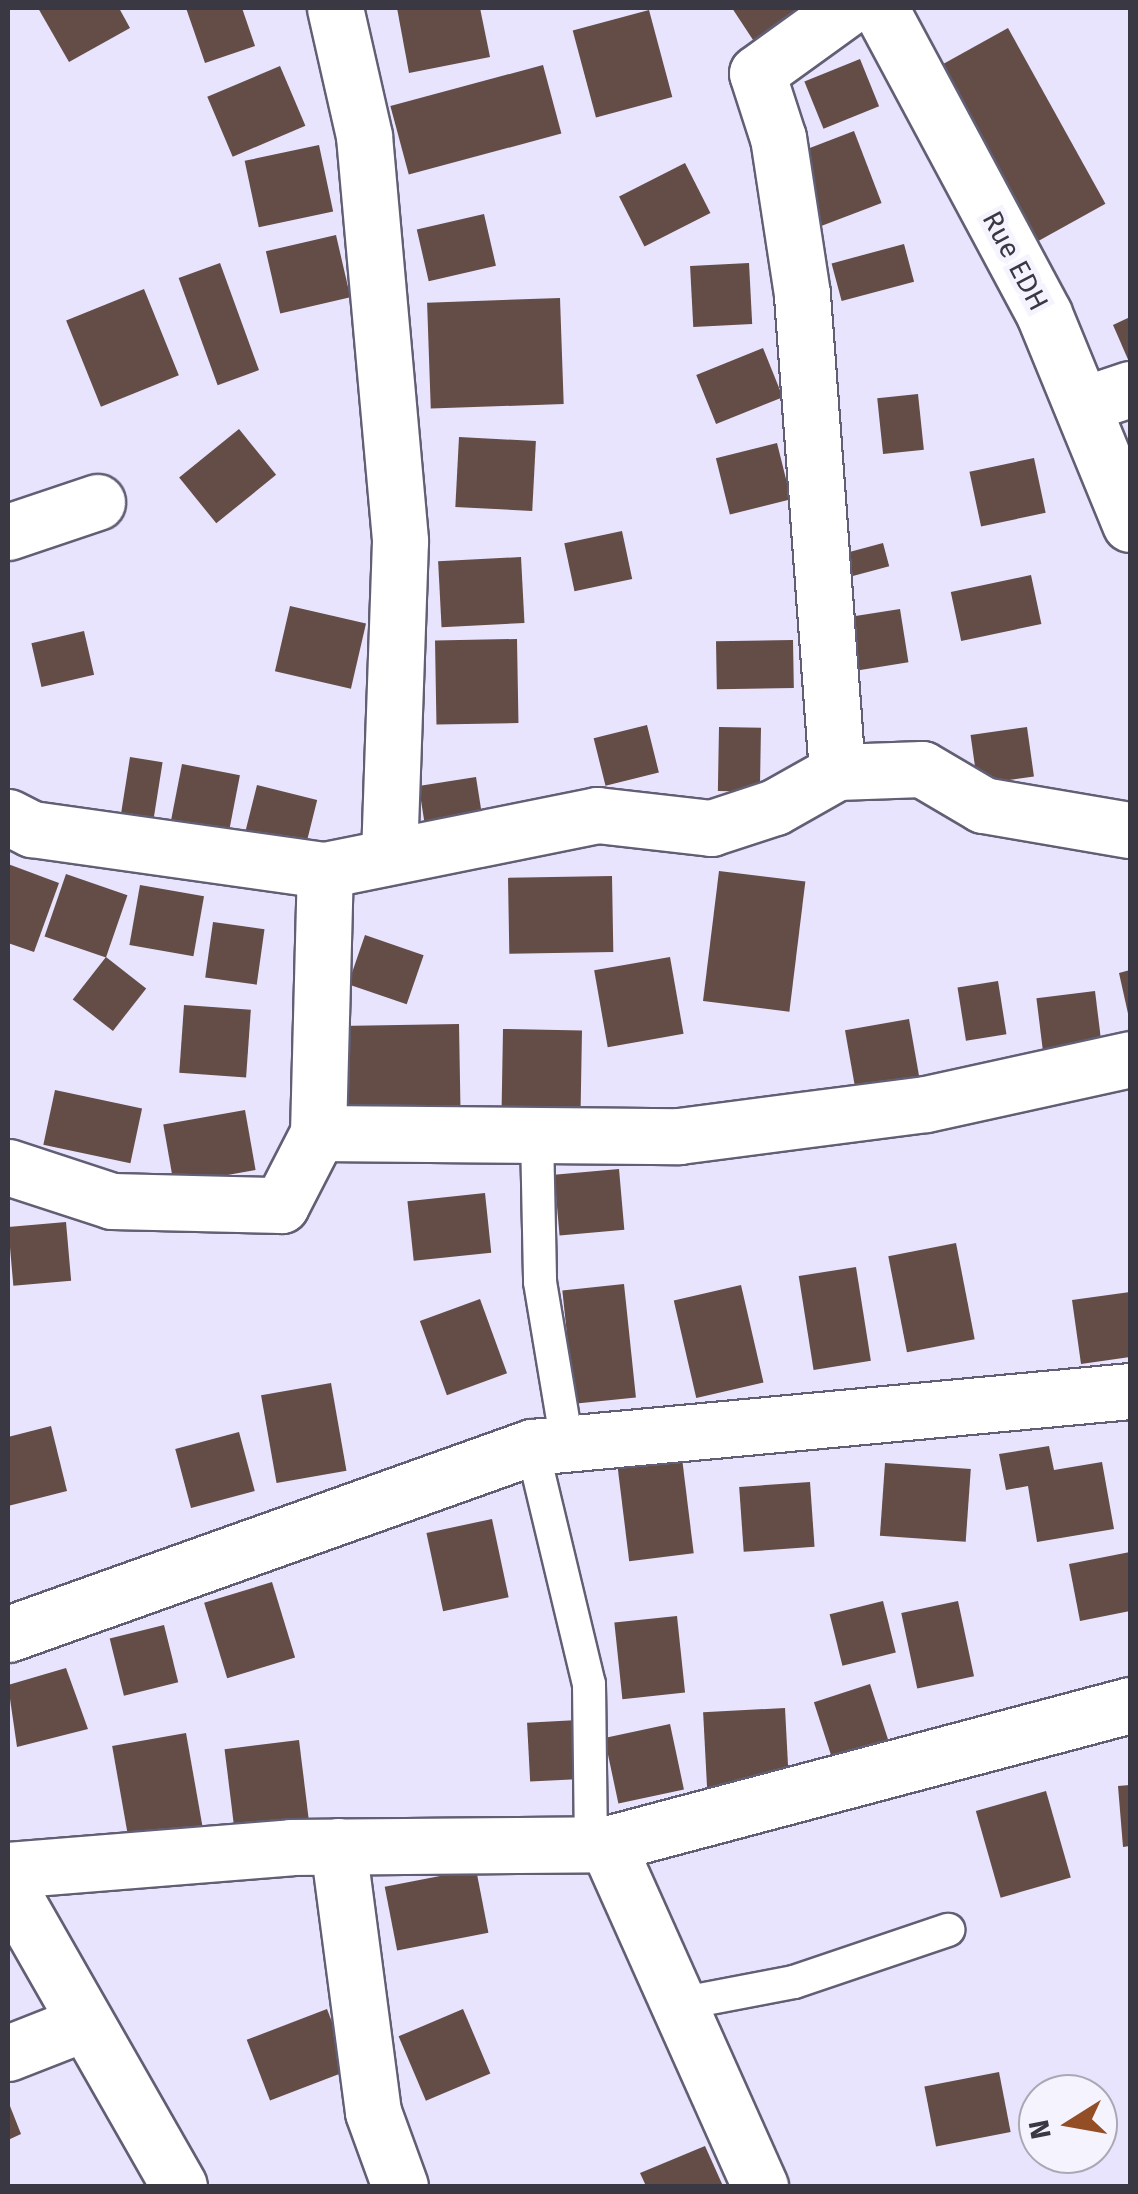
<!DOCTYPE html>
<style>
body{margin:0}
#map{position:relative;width:1138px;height:2194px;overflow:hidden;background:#e8e4fe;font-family:"Fira Sans",sans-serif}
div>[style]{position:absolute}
.building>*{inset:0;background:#644c47;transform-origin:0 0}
.roads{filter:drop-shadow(2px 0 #625f74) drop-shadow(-2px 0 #625f74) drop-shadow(0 2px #625f74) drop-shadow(0 -2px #625f74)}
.lane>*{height:32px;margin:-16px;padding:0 16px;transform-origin:16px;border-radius:16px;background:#fff}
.street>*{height:55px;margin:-27.5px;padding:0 27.5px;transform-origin:27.5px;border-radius:27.5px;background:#fff}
span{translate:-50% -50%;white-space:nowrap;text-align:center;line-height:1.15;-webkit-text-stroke:10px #f5f4fe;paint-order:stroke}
.street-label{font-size:28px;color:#3a3943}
.frame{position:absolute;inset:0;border:10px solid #3a3943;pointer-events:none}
.north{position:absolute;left:1018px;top:2074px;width:100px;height:100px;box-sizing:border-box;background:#f5f4fe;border:2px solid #aaa9b3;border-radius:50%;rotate:259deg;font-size:28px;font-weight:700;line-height:40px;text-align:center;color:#3a3943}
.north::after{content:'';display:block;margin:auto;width:35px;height:45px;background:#944e26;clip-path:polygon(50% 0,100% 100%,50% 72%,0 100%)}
</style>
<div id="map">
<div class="building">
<div style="clip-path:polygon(38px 8px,119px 8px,130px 28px,69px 62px)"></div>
<div style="clip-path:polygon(186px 8px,242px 8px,255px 46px,205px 63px)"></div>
<div style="clip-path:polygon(397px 8px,480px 8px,490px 57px,409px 73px)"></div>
<div style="clip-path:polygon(732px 8px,820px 8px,759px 49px)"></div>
<div style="left:649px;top:10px;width:90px;height:79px;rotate:75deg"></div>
<div style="left:1008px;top:28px;width:201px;height:86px;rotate:61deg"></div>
<div style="left:860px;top:59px;width:51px;height:60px;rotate:68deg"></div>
<div style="left:543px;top:65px;width:71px;height:158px;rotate:75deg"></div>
<div style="left:280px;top:66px;width:65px;height:79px;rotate:67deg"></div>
<div style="left:854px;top:131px;width:77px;height:71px;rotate:69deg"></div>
<div style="left:319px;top:145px;width:68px;height:76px;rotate:78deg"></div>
<div style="left:685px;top:163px;width:56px;height:74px;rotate:63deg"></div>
<div style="left:484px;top:214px;width:53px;height:69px;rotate:77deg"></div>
<div style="left:336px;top:235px;width:64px;height:72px;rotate:77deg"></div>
<div style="left:904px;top:244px;width:39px;height:75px;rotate:75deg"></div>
<div style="left:220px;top:263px;width:114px;height:44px;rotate:70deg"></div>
<div style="left:749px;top:263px;width:61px;height:59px;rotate:87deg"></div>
<div style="left:144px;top:289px;width:93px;height:84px;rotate:68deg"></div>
<div style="left:560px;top:298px;width:106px;height:133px;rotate:88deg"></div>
<div style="clip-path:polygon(1130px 317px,1130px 364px,1113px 325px)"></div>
<div style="left:763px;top:348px;width:53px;height:72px;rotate:68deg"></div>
<div style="left:918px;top:394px;width:56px;height:41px;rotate:84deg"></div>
<div style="left:239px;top:429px;width:59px;height:77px;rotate:51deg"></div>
<div style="left:459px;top:437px;width:77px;height:70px;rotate:3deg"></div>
<div style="left:777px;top:443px;width:58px;height:63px;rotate:76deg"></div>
<div style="left:1034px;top:458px;width:56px;height:66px;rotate:78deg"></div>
<div style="left:622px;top:531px;width:49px;height:59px;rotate:78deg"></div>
<div style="left:883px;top:543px;width:24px;height:54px;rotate:75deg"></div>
<div style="left:521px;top:557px;width:66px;height:83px;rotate:87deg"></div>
<div style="left:1031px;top:575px;width:50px;height:82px;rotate:78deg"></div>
<div style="left:290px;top:606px;width:78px;height:67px;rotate:13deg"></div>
<div style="left:900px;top:609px;width:54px;height:66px;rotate:81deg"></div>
<div style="left:84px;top:631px;width:45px;height:54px;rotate:77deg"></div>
<div style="left:517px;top:639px;width:84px;height:82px;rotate:89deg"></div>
<div style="left:793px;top:640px;width:48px;height:77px;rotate:89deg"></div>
<div style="left:647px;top:725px;width:49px;height:55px;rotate:76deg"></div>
<div style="left:719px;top:727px;width:42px;height:64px;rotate:1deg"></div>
<div style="left:1027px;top:727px;width:50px;height:57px;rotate:82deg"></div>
<div style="left:130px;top:757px;width:33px;height:69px;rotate:9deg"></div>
<div style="left:182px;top:764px;width:59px;height:68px;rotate:11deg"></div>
<div style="left:476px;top:777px;width:44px;height:58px;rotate:81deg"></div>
<div style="left:257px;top:785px;width:62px;height:57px;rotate:14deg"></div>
<div style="clip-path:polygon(8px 864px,59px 883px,34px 952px,8px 943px)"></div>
<div style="left:719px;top:871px;width:87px;height:131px;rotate:7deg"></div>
<div style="left:66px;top:874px;width:65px;height:66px;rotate:19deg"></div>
<div style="left:612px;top:876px;width:76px;height:104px;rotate:89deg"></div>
<div style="left:140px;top:885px;width:65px;height:61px;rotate:10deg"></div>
<div style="left:213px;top:922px;width:52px;height:56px;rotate:8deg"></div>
<div style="left:365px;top:935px;width:62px;height:52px;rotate:19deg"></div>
<div style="left:106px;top:957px;width:51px;height:54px;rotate:38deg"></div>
<div style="left:670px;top:957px;width:78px;height:77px;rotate:80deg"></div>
<div style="clip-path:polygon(1130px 970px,1130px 1018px,1129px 1018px,1119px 973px)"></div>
<div style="left:998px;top:981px;width:54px;height:41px;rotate:81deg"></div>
<div style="left:1095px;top:991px;width:63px;height:59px;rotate:83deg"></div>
<div style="left:184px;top:1005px;width:67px;height:68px;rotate:4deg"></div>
<div style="left:909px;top:1019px;width:61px;height:65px;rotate:80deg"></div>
<div style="left:459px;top:1024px;width:96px;height:120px;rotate:89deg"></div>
<div style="left:503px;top:1029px;width:79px;height:86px;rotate:1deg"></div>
<div style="left:55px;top:1090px;width:89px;height:56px;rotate:12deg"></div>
<div style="left:245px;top:1110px;width:61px;height:83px;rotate:80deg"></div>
<div style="left:619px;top:1169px;width:61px;height:65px;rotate:85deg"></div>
<div style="left:485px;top:1193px;width:60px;height:78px;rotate:84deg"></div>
<div style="left:66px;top:1222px;width:59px;height:58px;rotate:85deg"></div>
<div style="left:956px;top:1243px;width:98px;height:69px;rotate:79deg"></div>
<div style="left:856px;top:1267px;width:95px;height:58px;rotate:81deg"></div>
<div style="left:624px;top:1284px;width:114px;height:62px;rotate:84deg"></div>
<div style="left:741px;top:1285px;width:100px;height:69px;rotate:77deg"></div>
<div style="clip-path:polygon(1130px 1292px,1130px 1357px,1081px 1364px,1072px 1300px)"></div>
<div style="left:480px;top:1299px;width:79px;height:64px;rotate:70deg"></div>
<div style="left:331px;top:1383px;width:89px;height:71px;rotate:80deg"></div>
<div style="clip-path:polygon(51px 1426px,67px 1491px,8px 1506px,8px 1437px)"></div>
<div style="left:239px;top:1432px;width:61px;height:66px;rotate:75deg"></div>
<div style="clip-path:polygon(1049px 1446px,1054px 1470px,1102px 1462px,1114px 1529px,1037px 1542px,1028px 1486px,1006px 1490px,999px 1454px)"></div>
<div style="left:682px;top:1458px;width:96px;height:65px;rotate:83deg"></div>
<div style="left:885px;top:1463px;width:86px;height:73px;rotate:4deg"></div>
<div style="left:810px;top:1482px;width:65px;height:71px;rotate:86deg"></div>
<div style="left:492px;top:1519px;width:80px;height:67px;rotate:78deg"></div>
<div style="clip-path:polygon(1130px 1552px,1130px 1611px,1080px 1621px,1069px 1564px)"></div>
<div style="left:272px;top:1582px;width:79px;height:71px;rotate:73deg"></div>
<div style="left:883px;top:1601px;width:53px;height:55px;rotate:76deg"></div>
<div style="left:958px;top:1601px;width:77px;height:58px;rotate:78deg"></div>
<div style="left:677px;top:1616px;width:77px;height:63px;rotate:84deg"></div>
<div style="left:164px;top:1625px;width:59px;height:56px;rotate:76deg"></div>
<div style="clip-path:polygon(66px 1668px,88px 1729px,17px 1747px,8px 1685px)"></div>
<div style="left:870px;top:1684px;width:66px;height:59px;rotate:72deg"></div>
<div style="left:785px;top:1708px;width:79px;height:82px;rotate:87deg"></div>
<div style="left:578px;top:1720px;width:59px;height:51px;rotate:87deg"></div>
<div style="left:670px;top:1724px;width:67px;height:67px;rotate:78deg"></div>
<div style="left:186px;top:1733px;width:94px;height:75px;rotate:80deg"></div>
<div style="left:299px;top:1740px;width:81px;height:75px;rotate:83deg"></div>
<div style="clip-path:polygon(1130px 1785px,1130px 1846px,1123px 1847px,1118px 1786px)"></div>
<div style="left:1046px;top:1791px;width:90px;height:73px;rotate:74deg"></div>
<div style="left:476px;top:1869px;width:65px;height:93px;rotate:79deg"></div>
<div style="left:327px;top:2009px;width:65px;height:86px;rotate:69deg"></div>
<div style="left:463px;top:2009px;width:70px;height:70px;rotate:67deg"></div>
<div style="left:999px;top:2072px;width:61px;height:76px;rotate:79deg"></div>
<div style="clip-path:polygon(8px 2101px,21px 2134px,8px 2140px)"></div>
<div style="clip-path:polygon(705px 2146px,723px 2186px,646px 2186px,640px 2173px)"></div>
</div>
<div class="roads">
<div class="lane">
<div style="left:537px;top:1135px;width:147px;rotate:88.8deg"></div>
<div style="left:540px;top:1282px;width:163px;rotate:80.5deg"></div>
<div style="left:532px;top:1447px;width:244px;rotate:76.5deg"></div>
<div style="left:589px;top:1684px;width:160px;rotate:89.3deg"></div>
<div style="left:679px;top:2004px;width:117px;rotate:-10.8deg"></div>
<div style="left:794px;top:1982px;width:163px;rotate:-18.7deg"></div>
</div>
<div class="street">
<div style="left:335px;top:8px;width:131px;rotate:77.2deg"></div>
<div style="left:364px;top:136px;width:407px;rotate:84.9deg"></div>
<div style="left:400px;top:541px;width:313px;rotate:92deg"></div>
<div style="left:880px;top:8px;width:347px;rotate:61.8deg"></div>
<div style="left:1044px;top:314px;width:227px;rotate:67.7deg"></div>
<div style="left:1082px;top:405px;width:51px;rotate:-18.4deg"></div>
<div style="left:8px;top:532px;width:94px;rotate:-18.6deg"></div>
<div style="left:837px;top:772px;width:479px;rotate:-94.2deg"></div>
<div style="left:802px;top:294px;width:158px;rotate:-98.7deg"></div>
<div style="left:778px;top:138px;width:68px;rotate:-107.9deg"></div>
<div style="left:757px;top:73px;width:111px;rotate:-35.8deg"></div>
<div style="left:8px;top:817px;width:27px;rotate:27deg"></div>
<div style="left:32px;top:829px;width:296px;rotate:8deg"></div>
<div style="left:325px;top:870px;width:278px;rotate:-11.4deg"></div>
<div style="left:597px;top:815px;width:115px;rotate:6.5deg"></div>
<div style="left:711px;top:828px;width:67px;rotate:-18.2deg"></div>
<div style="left:775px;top:807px;width:71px;rotate:-29.4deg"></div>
<div style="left:837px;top:772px;width:85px;rotate:-2deg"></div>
<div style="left:922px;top:769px;width:71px;rotate:30.5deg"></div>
<div style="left:983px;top:805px;width:149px;rotate:9.7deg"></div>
<div style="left:318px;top:1133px;width:263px;rotate:-88.5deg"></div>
<div style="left:8px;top:1167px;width:109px;rotate:18.1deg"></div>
<div style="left:112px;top:1201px;width:169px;rotate:1.4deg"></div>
<div style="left:281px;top:1205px;width:81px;rotate:-62.8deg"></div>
<div style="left:318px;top:1133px;width:361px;rotate:0.5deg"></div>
<div style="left:679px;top:1136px;width:249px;rotate:-7.4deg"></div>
<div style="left:926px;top:1104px;width:209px;rotate:-12.4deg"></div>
<div style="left:8px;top:1634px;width:556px;rotate:-19.64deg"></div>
<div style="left:532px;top:1447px;width:601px;rotate:-5.35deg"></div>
<div style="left:607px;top:1844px;width:375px;rotate:65.9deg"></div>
<div style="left:338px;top:1846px;width:268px;rotate:82.5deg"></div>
<div style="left:373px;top:2112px;width:79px;rotate:70deg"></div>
<div style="left:8px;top:1870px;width:284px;rotate:-4.6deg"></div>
<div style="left:291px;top:1847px;width:316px;rotate:-0.5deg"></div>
<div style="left:607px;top:1844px;width:541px;rotate:-14.88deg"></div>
<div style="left:8px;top:1886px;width:345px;rotate:60.3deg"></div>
<div style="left:8px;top:2053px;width:79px;rotate:-21.4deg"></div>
</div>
</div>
<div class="street-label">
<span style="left:1015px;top:261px;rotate:62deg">Rue EDH</span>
</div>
<div class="frame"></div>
<div class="north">N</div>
</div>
